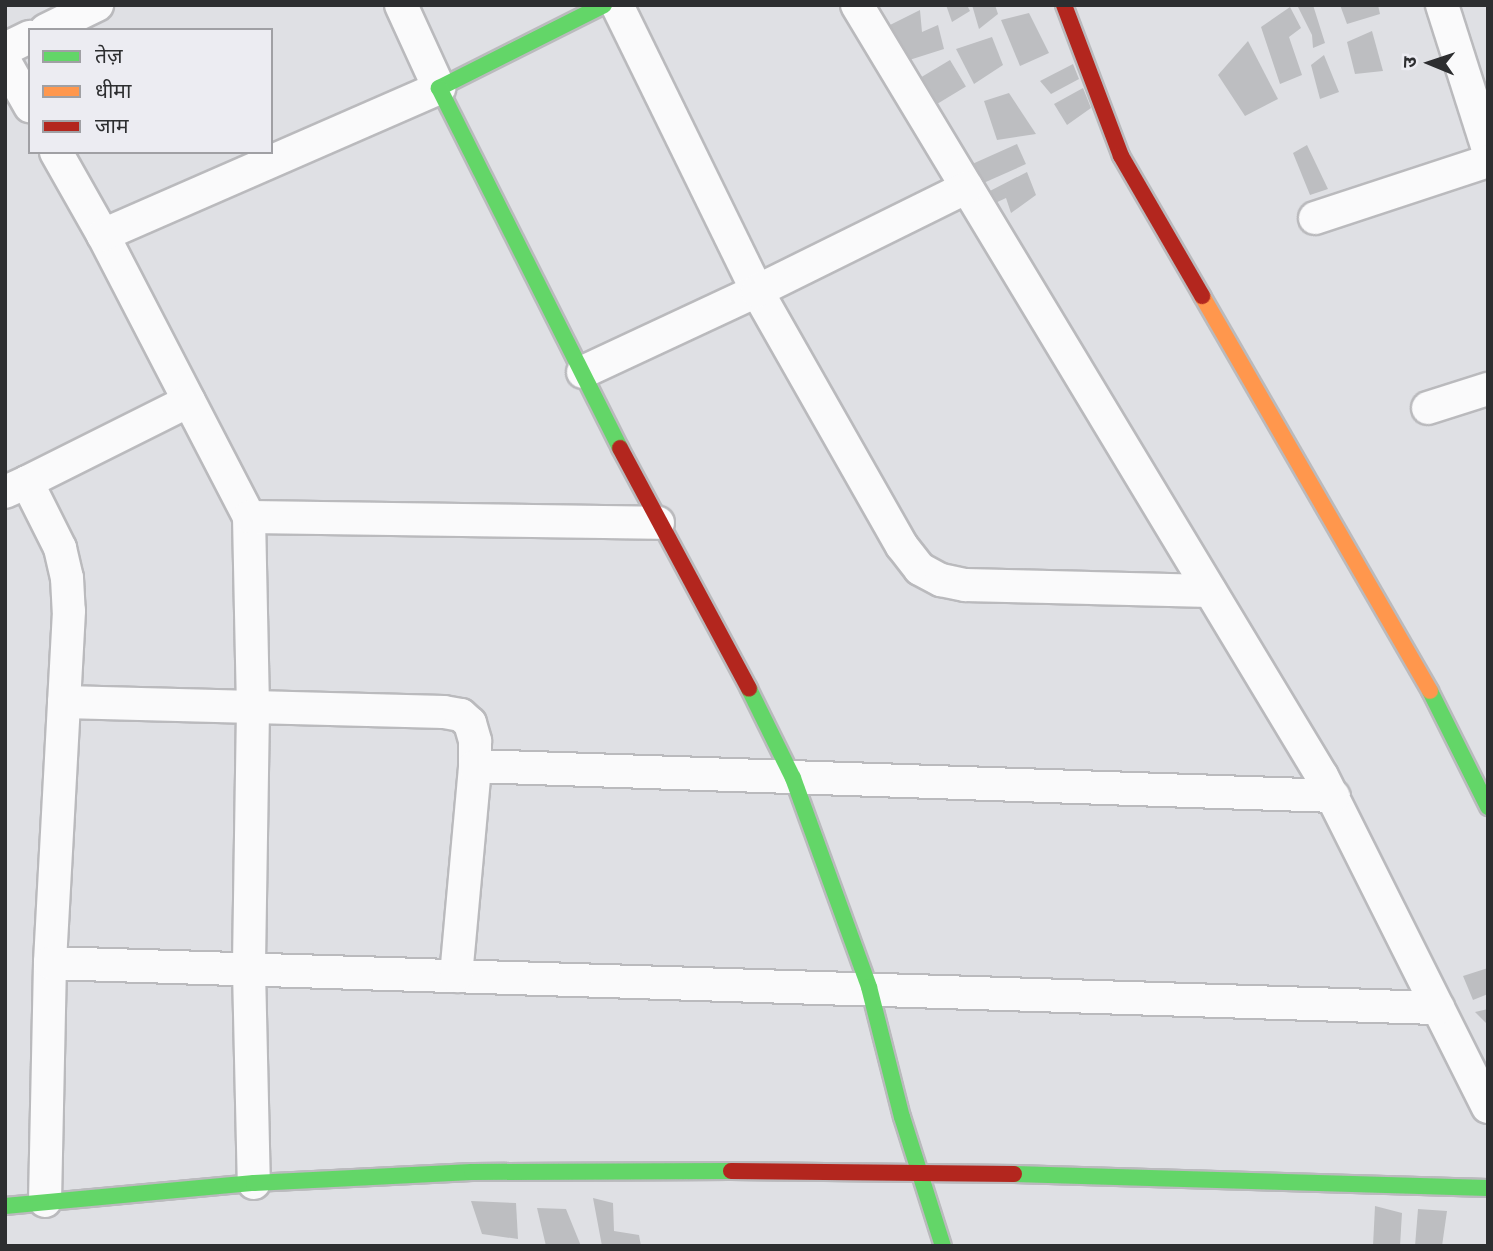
<!DOCTYPE html>
<meta charset="utf-8">
<style>
body{margin:0}
#map{position:relative;width:1493px;height:1251px;overflow:hidden;background:#dfe0e4;font-family:Mulish,"Noto Sans Devanagari",sans-serif}
div>[style]{position:absolute}
.building>*{inset:0;background:#bdbec1;transform-origin:0 0}
.roads{filter:drop-shadow(2px 0 #bababd) drop-shadow(-2px 0 #bababd) drop-shadow(0 2px #bababd) drop-shadow(0 -2px #bababd)}
.street>*{height:32px;margin:-16px;padding:0 16px;transform-origin:16px;border-radius:16px;background:#fafafb}
.fast>*{height:16px;margin:-8px;padding:0 8px;transform-origin:8px;border-radius:8px;background:#63d668}
.slow>*{height:16px;margin:-8px;padding:0 8px;transform-origin:8px;border-radius:8px;background:#ff974d}
.jam>*{height:16px;margin:-8px;padding:0 8px;transform-origin:8px;border-radius:8px;background:#b3261e}
span{translate:-50% -50%;white-space:nowrap;text-align:center;line-height:1.15;-webkit-text-stroke:5px #ececf2;paint-order:stroke}
.frame{position:absolute;inset:0;border:7px solid #2d2e30;pointer-events:none}
.legend{position:absolute;left:28px;top:28px;width:245px;height:126px;box-sizing:border-box;background:#ececf2;border:2px solid #a0a0a4;margin:0;padding:9px 12px;list-style:none;font-size:21px;color:#2d2e30}
.legend li{display:flex;align-items:center;gap:14px;height:35px}
.legend b{width:35px;border:2px solid #a0a0a4}
.north{position:absolute;left:1395px;top:28px;width:70px;height:70px;-webkit-text-stroke:5px #ececf2;paint-order:stroke;rotate:272deg;font-size:19px;font-weight:700;line-height:28px;text-align:center;color:#2d2e30}
.north::after{content:'';display:block;margin:auto;width:24px;height:32px;background:#2d2e30;clip-path:polygon(50% 0,100% 100%,50% 72%,0 100%)}
</style>
<div id="map">
<div class="building">
<div style="clip-path:polygon(946px 5px,967px 5px,970px 11px,952px 22px)"></div>
<div style="clip-path:polygon(972px 5px,995px 5px,998px 14px,979px 29px)"></div>
<div style="clip-path:polygon(1297px 5px,1313px 5px,1325px 43px,1313px 48px,1312px 35px)"></div>
<div style="clip-path:polygon(1340px 5px,1378px 5px,1380px 14px,1347px 24px)"></div>
<div style="clip-path:polygon(1290px 7px,1301px 28px,1289px 37px,1302px 75px,1280px 84px,1261px 27px)"></div>
<div style="clip-path:polygon(920px 10px,922px 32px,938px 25px,944px 49px,903px 62px,884px 28px)"></div>
<div style="clip-path:polygon(1029px 13px,1049px 53px,1020px 66px,1001px 20px)"></div>
<div style="clip-path:polygon(1372px 31px,1383px 71px,1355px 74px,1347px 42px)"></div>
<div style="clip-path:polygon(992px 37px,1003px 65px,974px 84px,956px 49px)"></div>
<div style="clip-path:polygon(1248px 41px,1278px 99px,1245px 116px,1218px 75px)"></div>
<div style="clip-path:polygon(1324px 55px,1339px 92px,1320px 99px,1311px 65px)"></div>
<div style="left:950px;top:60px;width:31px;height:41px;rotate:59deg"></div>
<div style="clip-path:polygon(1073px 64px,1079px 79px,1051px 94px,1040px 81px)"></div>
<div style="clip-path:polygon(1083px 88px,1091px 108px,1067px 125px,1054px 104px)"></div>
<div style="clip-path:polygon(1009px 93px,1036px 134px,997px 140px,984px 101px)"></div>
<div style="left:1017px;top:144px;width:22px;height:49px;rotate:66deg"></div>
<div style="clip-path:polygon(1307px 145px,1328px 189px,1310px 195px,1293px 153px)"></div>
<div style="clip-path:polygon(1027px 172px,1036px 195px,1011px 213px,1006px 198px,991px 205px,984px 194px)"></div>
<div style="clip-path:polygon(1488px 968px,1488px 994px,1473px 1000px,1463px 976px)"></div>
<div style="clip-path:polygon(1488px 1009px,1488px 1025px,1475px 1012px)"></div>
<div style="clip-path:polygon(593px 1198px,613px 1203px,614px 1231px,639px 1235px,641px 1246px,602px 1246px)"></div>
<div style="clip-path:polygon(471px 1201px,516px 1203px,518px 1239px,482px 1234px)"></div>
<div style="clip-path:polygon(1375px 1206px,1402px 1213px,1400px 1246px,1373px 1246px)"></div>
<div style="clip-path:polygon(537px 1208px,566px 1209px,581px 1246px,546px 1246px)"></div>
<div style="clip-path:polygon(1418px 1209px,1447px 1211px,1442px 1246px,1415px 1246px)"></div>
</div>
<div class="roads">
<div class="street">
<div style="left:617px;top:5px;width:318px;rotate:63.9deg"></div>
<div style="left:757px;top:291px;width:293px;rotate:60.4deg"></div>
<div style="left:902px;top:546px;width:29px;rotate:52deg"></div>
<div style="left:920px;top:569px;width:24px;rotate:28deg"></div>
<div style="left:941px;top:580px;width:25px;rotate:12deg"></div>
<div style="left:965px;top:585px;width:245px;rotate:1.4deg"></div>
<div style="left:857px;top:5px;width:900px;rotate:58.91deg"></div>
<div style="left:1322px;top:776px;width:370px;rotate:63.4deg"></div>
<div style="left:1442px;top:5px;width:151px;rotate:72.3deg"></div>
<div style="left:46px;top:30px;width:57px;rotate:-26.1deg"></div>
<div style="left:5px;top:49px;width:28px;rotate:-26deg"></div>
<div style="left:5px;top:62px;width:51px;rotate:60.4deg"></div>
<div style="left:56px;top:152px;width:95px;rotate:60.5deg"></div>
<div style="left:103px;top:235px;width:318px;rotate:62.6deg"></div>
<div style="left:249px;top:517px;width:192px;rotate:88.8deg"></div>
<div style="left:253px;top:709px;width:261px;rotate:90.9deg"></div>
<div style="left:249px;top:970px;width:213px;rotate:88.7deg"></div>
<div style="left:1315px;top:218px;width:182px;rotate:-18.2deg"></div>
<div style="left:103px;top:235px;width:367px;rotate:-23.6deg"></div>
<div style="left:439px;top:88px;width:91px;rotate:-114.6deg"></div>
<div style="left:583px;top:372px;width:192px;rotate:-25deg"></div>
<div style="left:757px;top:291px;width:234px;rotate:-26.3deg"></div>
<div style="left:1428px;top:408px;width:63px;rotate:-17.6deg"></div>
<div style="left:27px;top:482px;width:181px;rotate:-26.6deg"></div>
<div style="left:5px;top:492px;width:24px;rotate:-24deg"></div>
<div style="left:27px;top:482px;width:74px;rotate:63.4deg"></div>
<div style="left:60px;top:548px;width:31px;rotate:77deg"></div>
<div style="left:67px;top:578px;width:33px;rotate:87deg"></div>
<div style="left:69px;top:611px;width:353px;rotate:93.1deg"></div>
<div style="left:50px;top:963px;width:238px;rotate:91.2deg"></div>
<div style="left:249px;top:517px;width:409px;rotate:0.8deg"></div>
<div style="left:64px;top:702px;width:380px;rotate:1.5deg"></div>
<div style="left:444px;top:712px;width:17px;rotate:10deg"></div>
<div style="left:461px;top:715px;width:12px;rotate:42deg"></div>
<div style="left:470px;top:723px;width:19px;rotate:74deg"></div>
<div style="left:475px;top:741px;width:25px;rotate:90deg"></div>
<div style="left:50px;top:963px;width:1389px;rotate:1.86deg"></div>
<div style="left:456px;top:976px;width:211px;rotate:-84.8deg"></div>
<div style="left:475px;top:766px;width:859px;rotate:2deg"></div>
</div>
<div class="fast">
<div style="left:604px;top:5px;width:185px;rotate:153.3deg"></div>
<div style="left:439px;top:88px;width:403px;rotate:63.3deg"></div>
<div style="left:749px;top:689px;width:99px;rotate:63.7deg"></div>
<div style="left:793px;top:778px;width:222px;rotate:70deg"></div>
<div style="left:869px;top:987px;width:134px;rotate:75.8deg"></div>
<div style="left:902px;top:1117px;width:135px;rotate:72.4deg"></div>
<div style="left:1430px;top:691px;width:130px;rotate:63.4deg"></div>
<div style="left:1014px;top:1174px;width:474px;rotate:1.7deg"></div>
<div style="left:5px;top:1206px;width:250px;rotate:-5.3deg"></div>
<div style="left:254px;top:1183px;width:218px;rotate:-2.9deg"></div>
<div style="left:472px;top:1172px;width:259px;rotate:-0.2deg"></div>
</div>
<div class="slow">
<div style="left:1202px;top:296px;width:456px;rotate:60deg"></div>
</div>
<div class="jam">
<div style="left:1064px;top:5px;width:161px;rotate:69.3deg"></div>
<div style="left:1121px;top:156px;width:162px;rotate:59.9deg"></div>
<div style="left:620px;top:448px;width:273px;rotate:61.8deg"></div>
<div style="left:731px;top:1171px;width:283px;rotate:0.6deg"></div>
</div>
</div>
<div class="frame"></div>
<ul class="legend">
<li><b style="height:9px;background:#63d668"></b>तेज़</li>
<li><b style="height:9px;background:#ff974d"></b>धीमा</li>
<li><b style="height:9px;background:#b3261e"></b>जाम</li>
</ul>
<div class="north">उ</div>
</div>
